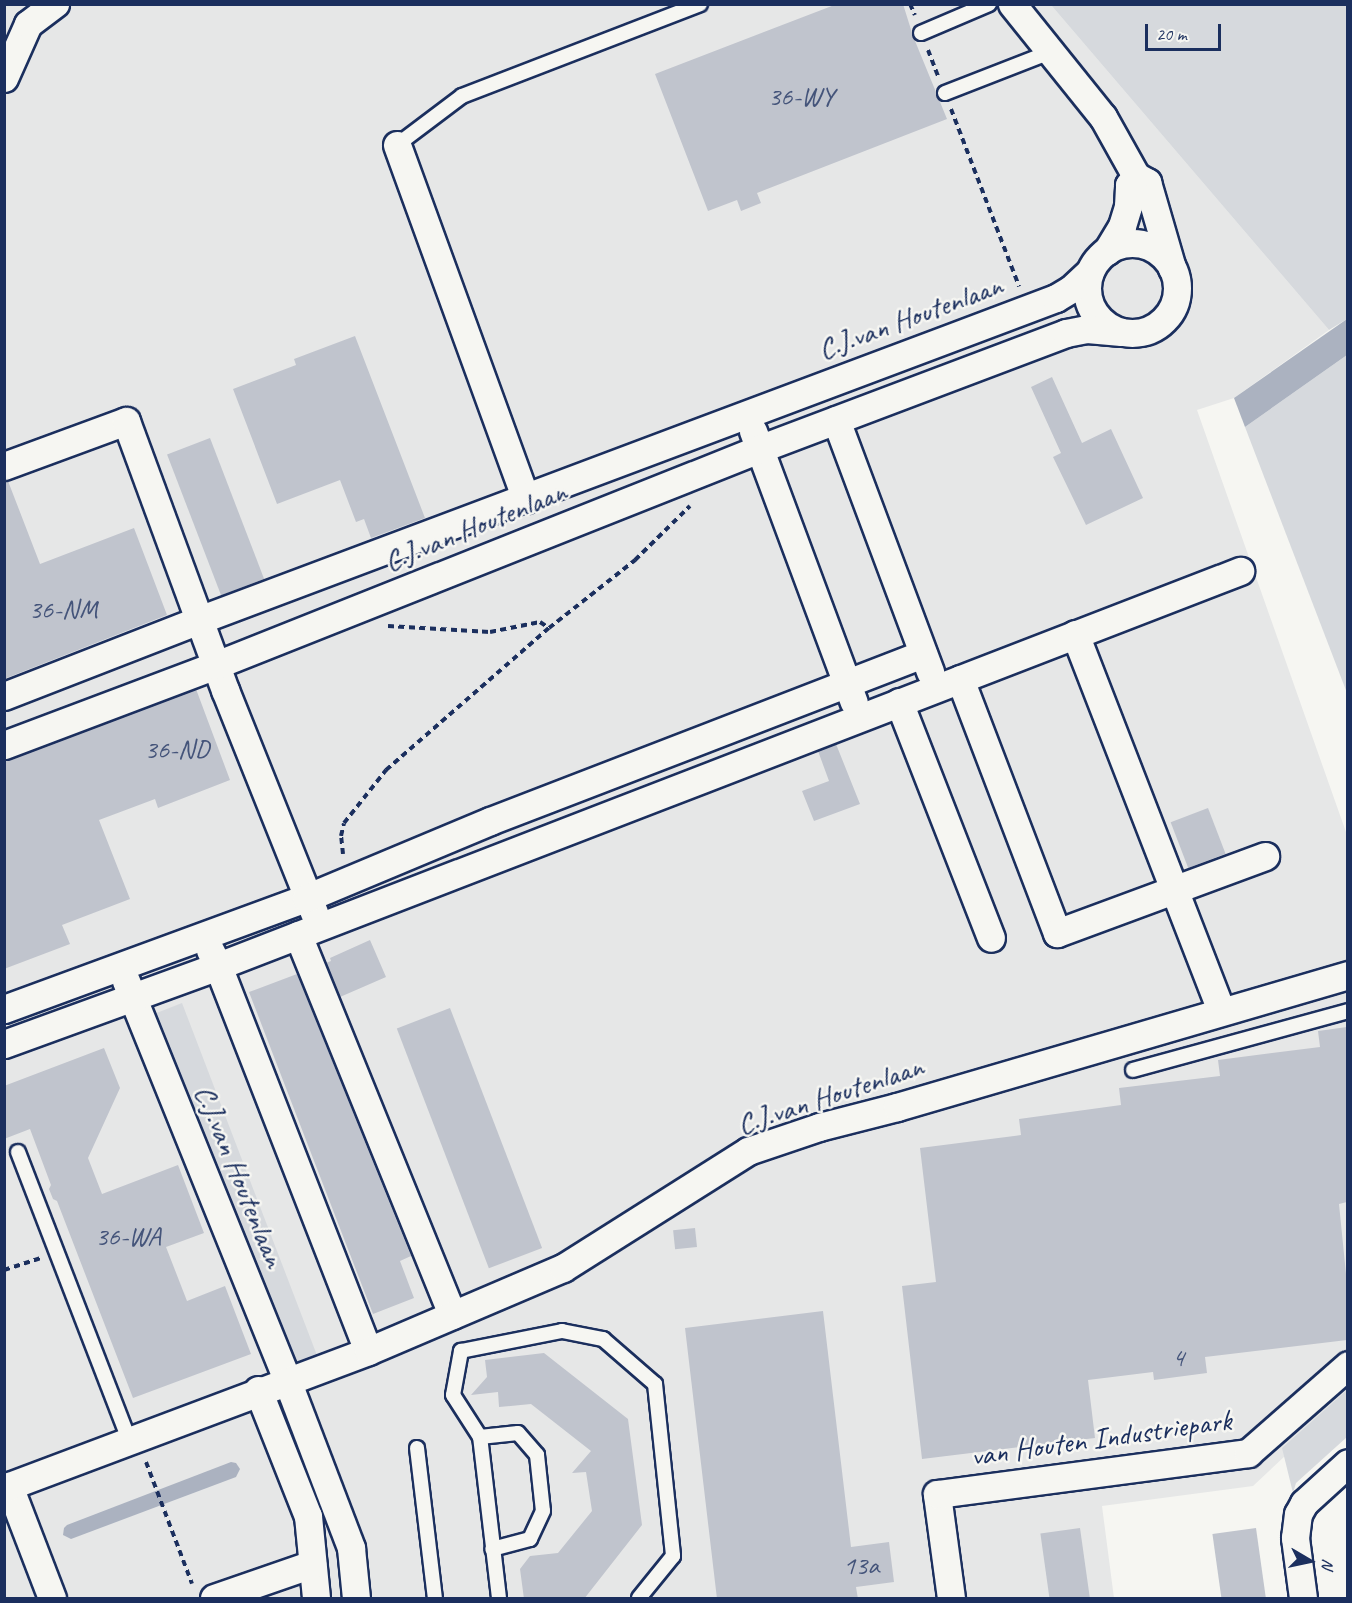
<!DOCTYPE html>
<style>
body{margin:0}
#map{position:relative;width:1352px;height:1603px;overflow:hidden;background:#f6f6f2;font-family:Caveat,sans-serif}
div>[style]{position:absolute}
.built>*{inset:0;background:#e6e7e7}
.green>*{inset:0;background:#d6d9dd}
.water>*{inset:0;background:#abb2c0}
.building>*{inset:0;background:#c0c4cd;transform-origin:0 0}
.path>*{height:4px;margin-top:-2px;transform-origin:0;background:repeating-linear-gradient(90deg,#1b2f5e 0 6px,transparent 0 10.5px)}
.roads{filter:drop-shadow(2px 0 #1b2f5e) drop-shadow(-2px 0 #1b2f5e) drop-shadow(0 2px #1b2f5e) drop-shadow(0 -2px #1b2f5e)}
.lane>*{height:14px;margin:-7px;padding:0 7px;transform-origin:7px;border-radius:7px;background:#f6f6f2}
.street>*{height:27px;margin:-13.5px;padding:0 13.5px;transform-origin:13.5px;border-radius:13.5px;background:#f6f6f2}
.street>.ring{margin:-13.5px;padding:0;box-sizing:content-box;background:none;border:27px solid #f6f6f2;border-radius:50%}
span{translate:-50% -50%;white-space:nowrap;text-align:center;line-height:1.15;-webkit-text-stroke:5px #f6f6f2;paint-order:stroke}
.number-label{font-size:27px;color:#44547a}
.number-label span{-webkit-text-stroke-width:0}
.street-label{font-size:30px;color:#1b2f5e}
.frame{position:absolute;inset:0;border:6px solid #1b2f5e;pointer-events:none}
.north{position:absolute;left:1280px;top:1531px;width:60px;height:60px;-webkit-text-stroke:4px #f6f6f2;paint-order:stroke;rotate:99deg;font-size:16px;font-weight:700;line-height:24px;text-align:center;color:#1b2f5e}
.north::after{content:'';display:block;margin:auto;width:21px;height:27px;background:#1b2f5e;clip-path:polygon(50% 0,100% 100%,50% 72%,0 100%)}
.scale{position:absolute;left:1145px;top:24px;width:76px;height:27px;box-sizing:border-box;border:3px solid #1b2f5e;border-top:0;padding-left:8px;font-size:18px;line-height:21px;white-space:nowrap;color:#1b2f5e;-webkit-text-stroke:4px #f6f6f2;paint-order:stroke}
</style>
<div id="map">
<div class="built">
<div style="clip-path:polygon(5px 5px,1051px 5px,1329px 330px,1234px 398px,1197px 410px,1347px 835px,1347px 1398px,1253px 1486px,1102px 1506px,1114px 1598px,5px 1598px)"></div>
</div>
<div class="green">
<div style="clip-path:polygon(1051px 5px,1347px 5px,1347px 319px,1329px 330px)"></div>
<div style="clip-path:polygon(1347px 355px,1347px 693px,1245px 427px)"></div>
<div style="clip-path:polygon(182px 1003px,318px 1358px,294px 1366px,154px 1014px)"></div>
<div style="clip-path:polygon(1347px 1390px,1347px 1437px,1296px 1483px,1293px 1493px,1282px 1448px)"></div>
</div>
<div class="water">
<div style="clip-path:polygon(1347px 319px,1347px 355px,1245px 427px,1234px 398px)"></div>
<div style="clip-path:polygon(231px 1462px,236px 1463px,240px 1469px,236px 1477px,71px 1539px,63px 1535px,64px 1528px,67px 1525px)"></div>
</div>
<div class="building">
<div style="clip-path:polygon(837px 4px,903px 4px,913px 36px,947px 119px,757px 193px,761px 203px,741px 211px,737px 200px,708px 211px,655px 74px)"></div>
<div style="clip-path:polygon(355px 336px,425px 518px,371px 538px,364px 519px,356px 522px,340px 480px,277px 504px,233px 389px,296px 365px,294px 359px)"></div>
<div style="clip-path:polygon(1052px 377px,1082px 443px,1111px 429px,1143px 498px,1086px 525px,1053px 457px,1061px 453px,1031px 387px)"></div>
<div style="left:210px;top:438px;width:151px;height:46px;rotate:69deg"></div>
<div style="clip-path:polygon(4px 481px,8px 481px,40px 564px,134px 528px,167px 615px,4px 679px)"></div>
<div style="clip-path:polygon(196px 689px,230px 780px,158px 808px,155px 799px,99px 820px,130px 899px,62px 925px,70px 944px,4px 969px,4px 762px)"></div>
<div style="clip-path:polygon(836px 744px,860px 804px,814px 821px,802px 791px,829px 781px,818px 751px)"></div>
<div style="left:1208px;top:808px;width:49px;height:40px;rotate:69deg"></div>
<div style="clip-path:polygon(370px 940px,386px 977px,340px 997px,326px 963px,331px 961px,330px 958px)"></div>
<div style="clip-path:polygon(297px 974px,411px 1256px,400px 1261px,414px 1298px,373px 1314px,249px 992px)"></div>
<div style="left:450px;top:1008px;width:257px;height:57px;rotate:69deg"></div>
<div style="clip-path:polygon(1347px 1027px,1347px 1202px,1339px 1204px,1347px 1284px,1347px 1340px,1205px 1357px,1207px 1373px,1154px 1380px,1153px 1372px,1088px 1380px,1095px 1438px,922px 1459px,902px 1286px,936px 1282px,920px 1148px,1021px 1135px,1019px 1119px,1121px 1105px,1119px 1088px,1220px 1076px,1218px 1060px,1320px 1047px,1318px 1031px)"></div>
<div style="clip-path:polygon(104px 1048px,120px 1088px,88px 1158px,102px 1194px,178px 1165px,204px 1233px,166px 1247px,187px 1301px,225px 1286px,251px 1354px,133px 1398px,57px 1201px,53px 1199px,49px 1189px,51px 1185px,30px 1129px,4px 1139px,4px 1086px)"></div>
<div style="left:695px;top:1228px;width:19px;height:22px;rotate:84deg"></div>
<div style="clip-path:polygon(823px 1311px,851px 1547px,889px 1542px,894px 1582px,856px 1587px,858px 1599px,717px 1599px,685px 1328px)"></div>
<div style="clip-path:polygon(544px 1353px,628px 1419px,642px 1525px,584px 1599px,524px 1599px,520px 1569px,530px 1556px,558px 1553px,592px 1511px,586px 1472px,572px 1473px,591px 1451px,531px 1404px,499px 1407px,498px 1392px,471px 1395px,487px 1377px,485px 1360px)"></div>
<div style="left:1080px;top:1528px;width:72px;height:40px;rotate:82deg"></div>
<div style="left:1256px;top:1528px;width:72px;height:44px;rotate:82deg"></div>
</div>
<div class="path">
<div style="left:910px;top:4px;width:12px;rotate:66deg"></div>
<div style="left:928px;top:50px;width:28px;rotate:69deg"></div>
<div style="left:951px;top:109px;width:190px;rotate:69deg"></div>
<div style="left:388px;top:626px;width:102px;rotate:3.4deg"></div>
<div style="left:490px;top:632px;width:51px;rotate:-11.3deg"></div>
<div style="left:540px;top:622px;width:11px;rotate:34deg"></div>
<div style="left:343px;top:854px;width:18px;rotate:-96deg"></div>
<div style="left:341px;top:836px;width:13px;rotate:-77deg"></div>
<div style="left:344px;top:823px;width:68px;rotate:-51.6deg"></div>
<div style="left:386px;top:770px;width:216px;rotate:-41.1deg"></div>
<div style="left:549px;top:628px;width:110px;rotate:-38.3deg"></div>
<div style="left:635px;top:560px;width:77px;rotate:-44.5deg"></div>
<div style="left:4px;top:1270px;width:38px;rotate:-18deg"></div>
<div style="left:146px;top:1462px;width:130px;rotate:69.3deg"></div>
</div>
<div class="roads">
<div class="lane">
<div style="left:921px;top:33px;width:74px;rotate:-23.1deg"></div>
<div style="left:945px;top:93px;width:113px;rotate:-21.3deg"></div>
<div style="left:397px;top:145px;width:81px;rotate:-37deg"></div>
<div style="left:462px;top:96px;width:255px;rotate:-21.1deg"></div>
<div style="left:1133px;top:1070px;width:223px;rotate:-15.3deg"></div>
<div style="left:18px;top:1152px;width:309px;rotate:68.9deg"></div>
<div style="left:480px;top:1437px;width:38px;rotate:-6deg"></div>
<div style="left:518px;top:1433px;width:29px;rotate:49deg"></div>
<div style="left:537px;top:1455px;width:56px;rotate:83.9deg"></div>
<div style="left:543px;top:1511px;width:31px;rotate:115deg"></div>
<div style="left:530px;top:1539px;width:39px;rotate:165deg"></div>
<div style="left:417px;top:1448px;width:151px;rotate:83.2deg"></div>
<div style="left:499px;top:1598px;width:162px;rotate:-96.7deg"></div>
<div style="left:480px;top:1437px;width:50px;rotate:-122.7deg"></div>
<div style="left:453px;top:1395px;width:45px;rotate:-79.7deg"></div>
<div style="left:461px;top:1351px;width:103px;rotate:-11.2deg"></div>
<div style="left:562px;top:1331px;width:42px;rotate:11deg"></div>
<div style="left:603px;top:1339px;width:69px;rotate:40.9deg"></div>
<div style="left:655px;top:1384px;width:173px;rotate:84deg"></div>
<div style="left:673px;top:1556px;width:54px;rotate:129deg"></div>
</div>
<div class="street">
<div style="left:1012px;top:4px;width:145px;rotate:51.2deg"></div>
<div style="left:1103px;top:117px;width:68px;rotate:60.8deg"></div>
<div style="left:1136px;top:176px;width:13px;rotate:29deg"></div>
<div style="left:1147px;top:182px;width:90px;rotate:73.8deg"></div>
<div style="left:4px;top:78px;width:59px;rotate:-66deg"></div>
<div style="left:28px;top:24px;width:34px;rotate:-37deg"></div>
<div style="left:397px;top:145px;width:377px;rotate:70deg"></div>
<div class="ring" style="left:1087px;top:243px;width:63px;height:63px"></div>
<div style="left:1107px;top:251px;width:29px;rotate:-59deg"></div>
<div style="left:1122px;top:226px;width:21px;rotate:-73deg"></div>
<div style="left:1128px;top:206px;width:21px;rotate:-87deg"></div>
<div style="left:1129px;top:185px;width:11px;rotate:-52deg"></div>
<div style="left:836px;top:420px;width:269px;rotate:69.5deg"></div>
<div style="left:753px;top:431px;width:289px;rotate:69.6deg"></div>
<div style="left:4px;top:466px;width:130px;rotate:-20.2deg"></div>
<div style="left:126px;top:421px;width:287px;rotate:69.8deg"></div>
<div style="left:225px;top:690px;width:240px;rotate:68.2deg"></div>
<div style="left:1075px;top:634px;width:404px;rotate:68.8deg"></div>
<div style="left:960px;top:679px;width:272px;rotate:69.1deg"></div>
<div style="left:1057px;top:933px;width:222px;rotate:-20.3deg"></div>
<div style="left:4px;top:696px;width:209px;rotate:-21.3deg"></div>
<div style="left:199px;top:620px;width:915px;rotate:-20.59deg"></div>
<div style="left:1056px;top:298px;width:17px;rotate:-31deg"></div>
<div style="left:1071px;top:289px;width:26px;rotate:-43deg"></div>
<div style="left:899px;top:702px;width:253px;rotate:68.7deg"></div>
<div style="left:4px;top:745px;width:227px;rotate:-20.7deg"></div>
<div style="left:216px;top:665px;width:584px;rotate:-21.69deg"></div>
<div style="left:759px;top:449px;width:328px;rotate:-20.7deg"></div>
<div style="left:1066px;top:333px;width:21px;rotate:-11deg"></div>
<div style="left:1087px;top:329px;width:34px;rotate:5deg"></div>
<div style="left:298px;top:935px;width:410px;rotate:67.9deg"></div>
<div style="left:210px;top:950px;width:18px;rotate:63deg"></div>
<div style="left:218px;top:966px;width:413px;rotate:68.7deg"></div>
<div style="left:126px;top:981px;width:430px;rotate:68deg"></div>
<div style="left:287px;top:1380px;width:180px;rotate:69.1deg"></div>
<div style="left:351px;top:1548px;width:50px;rotate:84.3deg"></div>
<div style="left:4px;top:1009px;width:322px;rotate:-20.2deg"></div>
<div style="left:306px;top:898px;width:199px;rotate:-22.7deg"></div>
<div style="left:490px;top:821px;width:464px;rotate:-21.1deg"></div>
<div style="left:4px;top:1044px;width:228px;rotate:-20deg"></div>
<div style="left:218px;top:966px;width:1096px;rotate:-21.13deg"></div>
<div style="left:258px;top:1390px;width:136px;rotate:68.4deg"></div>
<div style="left:308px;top:1516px;width:82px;rotate:84.4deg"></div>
<div style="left:9px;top:1486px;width:120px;rotate:69deg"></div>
<div style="left:4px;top:1488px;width:389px;rotate:-20.6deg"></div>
<div style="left:368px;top:1351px;width:212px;rotate:-23.1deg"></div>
<div style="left:563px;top:1268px;width:219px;rotate:-32.3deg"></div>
<div style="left:748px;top:1151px;width:75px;rotate:-18.7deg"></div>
<div style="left:819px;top:1127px;width:81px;rotate:-14.4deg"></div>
<div style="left:897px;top:1107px;width:470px;rotate:-16.3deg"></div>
<div style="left:214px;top:1598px;width:104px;rotate:-19.1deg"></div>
<div style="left:951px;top:1598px;width:105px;rotate:-97.7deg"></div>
<div style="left:937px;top:1494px;width:314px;rotate:-7.5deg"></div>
<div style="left:1248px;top:1453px;width:133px;rotate:-41.3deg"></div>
<div style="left:1303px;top:1598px;width:61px;rotate:-97.6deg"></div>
<div style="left:1295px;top:1538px;width:24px;rotate:-83deg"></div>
<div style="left:1298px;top:1514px;width:13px;rotate:-61deg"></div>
<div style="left:1304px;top:1503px;width:59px;rotate:-42.3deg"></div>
</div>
</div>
<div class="number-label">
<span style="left:801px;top:97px">36-WY</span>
<span style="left:63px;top:610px">36-NM</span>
<span style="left:177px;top:750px">36-ND</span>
<span style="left:128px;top:1237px">36-WA</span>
<span style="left:1178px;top:1358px">4</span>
<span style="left:861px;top:1566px">13a</span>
</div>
<div class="street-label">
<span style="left:910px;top:317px;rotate:-20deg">C.J.van Houtenlaan</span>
<span style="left:475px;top:526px;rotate:-22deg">C.J.van Houtenlaan</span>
<span style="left:830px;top:1095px;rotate:-18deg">C.J.van Houtenlaan</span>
<span style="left:240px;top:1176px;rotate:68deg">C.J.van Houtenlaan</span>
<span style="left:1101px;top:1438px;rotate:-8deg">van Houten Industriepark</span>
</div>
<div class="frame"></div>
<div class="north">N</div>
<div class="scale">20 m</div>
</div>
